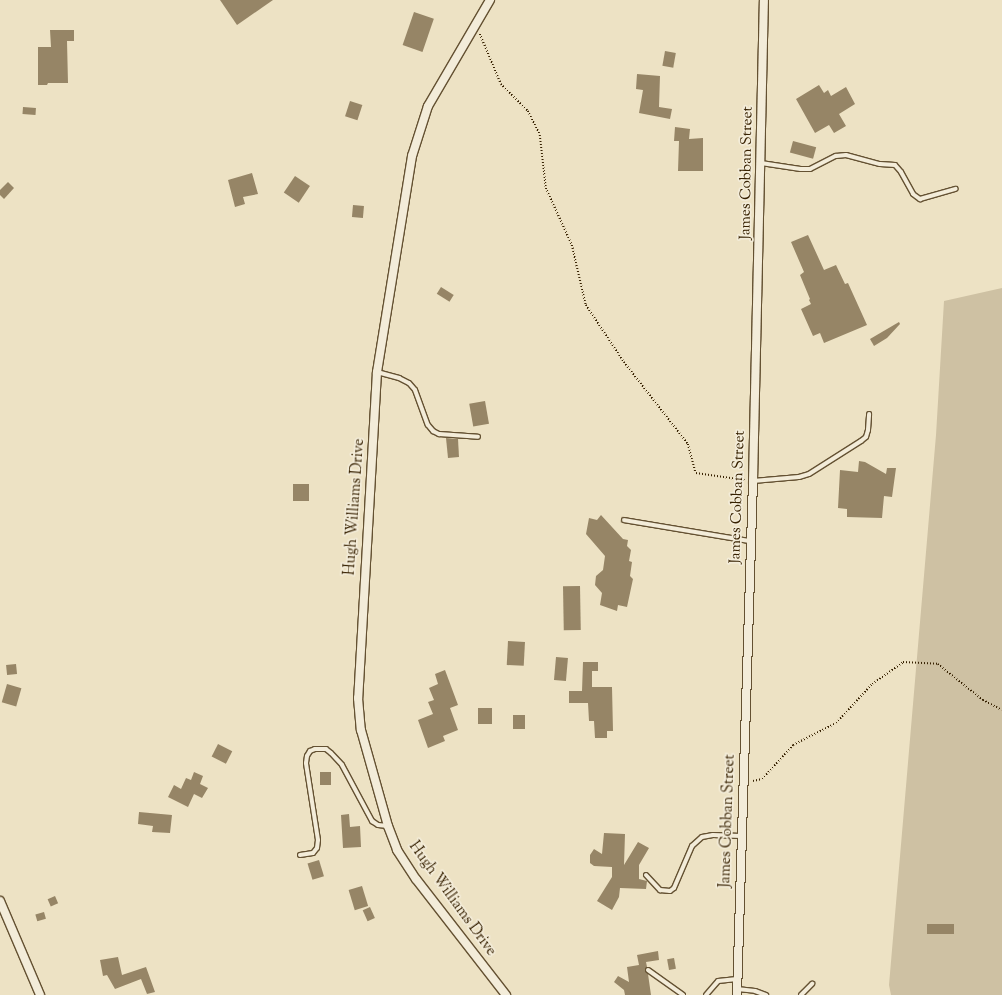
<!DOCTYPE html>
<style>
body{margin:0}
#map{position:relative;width:1002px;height:995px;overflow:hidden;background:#ede2c4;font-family:"Sorts Mill Goudy",serif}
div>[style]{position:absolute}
.green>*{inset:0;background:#cec1a3}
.building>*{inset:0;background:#968566;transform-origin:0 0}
.path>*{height:1.5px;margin-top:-0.75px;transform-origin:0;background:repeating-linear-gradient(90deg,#372101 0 1px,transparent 0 3px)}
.roads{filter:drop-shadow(1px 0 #645132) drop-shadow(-1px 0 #645132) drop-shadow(0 1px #645132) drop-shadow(0 -1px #645132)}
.service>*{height:4px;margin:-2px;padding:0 2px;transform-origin:2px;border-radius:2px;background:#f3ecd9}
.minor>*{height:8px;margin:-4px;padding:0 4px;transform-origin:4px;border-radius:4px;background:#f3ecd9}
span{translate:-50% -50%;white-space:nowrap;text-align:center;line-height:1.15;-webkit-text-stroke:3.5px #f3ecd9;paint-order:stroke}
.street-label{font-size:15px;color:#372101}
</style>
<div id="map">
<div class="green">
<div style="clip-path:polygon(1002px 288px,1002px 995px,891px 995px,889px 985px,936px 435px,944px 301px)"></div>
</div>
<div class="building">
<div style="clip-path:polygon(220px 0,273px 0,237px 25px)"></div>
<div style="left:414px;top:12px;width:21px;height:35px;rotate:19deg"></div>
<div style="clip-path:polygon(50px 30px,74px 30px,74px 41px,67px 41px,68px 83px,48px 83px,47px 85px,38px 85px,38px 47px,51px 47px)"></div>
<div style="left:665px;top:51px;width:11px;height:15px;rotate:10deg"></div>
<div style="clip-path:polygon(637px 74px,660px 76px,659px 107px,672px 109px,670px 119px,639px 113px,643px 90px,636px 89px)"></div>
<div style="clip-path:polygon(819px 85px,824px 93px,828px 90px,831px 96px,846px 87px,855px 104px,839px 114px,846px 126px,834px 133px,829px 125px,815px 133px,796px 99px)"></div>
<div style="left:350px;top:101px;width:13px;height:16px;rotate:18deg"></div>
<div style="left:23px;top:107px;width:13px;height:7px;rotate:4deg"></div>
<div style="clip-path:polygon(675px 127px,690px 129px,689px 139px,703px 138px,703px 171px,678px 171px,679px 141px,674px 141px)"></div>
<div style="left:793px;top:141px;width:24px;height:12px;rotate:15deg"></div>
<div style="clip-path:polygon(252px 173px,258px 194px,243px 197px,245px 204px,235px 207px,228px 180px)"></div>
<div style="left:295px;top:176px;width:18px;height:20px;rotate:34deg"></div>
<div style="clip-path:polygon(8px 182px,14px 188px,4px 199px,0 195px,0 190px)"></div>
<div style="left:353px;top:205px;width:11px;height:12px;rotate:5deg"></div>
<div style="clip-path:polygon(808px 235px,824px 270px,836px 265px,845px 284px,848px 283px,867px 325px,824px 343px,820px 333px,813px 336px,801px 309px,811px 304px,809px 300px,810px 299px,800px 275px,804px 272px,791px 242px)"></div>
<div style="left:441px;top:287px;width:15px;height:8px;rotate:32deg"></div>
<div style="clip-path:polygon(899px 322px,900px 324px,887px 338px,874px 346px,870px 339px)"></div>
<div style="left:485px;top:401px;width:23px;height:16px;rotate:80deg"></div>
<div style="clip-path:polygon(446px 438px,458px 439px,459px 457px,448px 458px)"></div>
<div style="clip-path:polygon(859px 461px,865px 462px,886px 474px,887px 468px,896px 468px,892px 497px,884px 496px,882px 518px,847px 517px,847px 509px,838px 508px,840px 470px,858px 472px)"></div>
<div style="left:293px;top:484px;width:16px;height:17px"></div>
<div style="clip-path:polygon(601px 515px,623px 539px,628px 540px,627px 546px,631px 550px,629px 561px,632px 562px,630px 576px,633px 579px,627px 607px,618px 605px,617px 611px,600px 605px,602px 593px,595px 585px,596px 576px,603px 570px,605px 556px,586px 534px,589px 518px,597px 520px)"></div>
<div style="left:580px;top:586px;width:44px;height:17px;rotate:89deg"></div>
<div style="left:508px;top:641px;width:17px;height:24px;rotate:3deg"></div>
<div style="left:556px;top:657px;width:12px;height:23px;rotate:5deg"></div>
<div style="clip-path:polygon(583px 662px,598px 662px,598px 671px,592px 671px,592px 687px,612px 687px,613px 731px,607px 731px,607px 738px,595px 738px,594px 721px,589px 721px,588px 703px,569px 703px,569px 691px,582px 691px)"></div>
<div style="left:16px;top:664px;width:10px;height:10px;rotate:84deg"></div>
<div style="clip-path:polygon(445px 670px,458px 705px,450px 708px,458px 730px,443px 736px,445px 741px,428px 748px,418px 720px,433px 714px,428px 702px,434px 700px,429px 688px,438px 684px,435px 674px)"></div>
<div style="left:7px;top:684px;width:15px;height:19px;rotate:16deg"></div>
<div style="left:478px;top:708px;width:14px;height:16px"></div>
<div style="left:513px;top:715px;width:12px;height:14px"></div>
<div style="left:218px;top:744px;width:16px;height:14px;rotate:27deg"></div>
<div style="clip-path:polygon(194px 772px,203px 776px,200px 784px,208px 788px,202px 798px,194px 794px,188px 807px,168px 797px,174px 785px,181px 789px,186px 778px,191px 780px)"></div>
<div style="left:320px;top:772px;width:11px;height:13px"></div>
<div style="clip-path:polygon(139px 812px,172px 815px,170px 833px,152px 832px,153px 826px,138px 824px)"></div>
<div style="clip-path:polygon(349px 814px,350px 827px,360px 826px,361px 847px,343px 848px,341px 815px)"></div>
<div style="clip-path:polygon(604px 833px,625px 834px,624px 865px,638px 842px,649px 848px,639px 865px,639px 879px,647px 881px,646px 889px,620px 888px,619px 897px,612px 910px,597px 901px,612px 877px,612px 867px,594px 866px,590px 863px,590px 855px,594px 849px,602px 854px)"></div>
<div style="left:319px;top:860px;width:17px;height:12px;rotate:73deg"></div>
<div style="left:362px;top:886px;width:21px;height:14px;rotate:73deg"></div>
<div style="left:55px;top:896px;width:8px;height:8px;rotate:67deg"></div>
<div style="left:370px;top:907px;width:12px;height:8px;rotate:66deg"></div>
<div style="left:44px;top:912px;width:7px;height:9px;rotate:74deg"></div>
<div style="left:927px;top:924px;width:27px;height:10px"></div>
<div style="clip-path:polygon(658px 951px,659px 960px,646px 962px,647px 967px,645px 969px,648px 974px,651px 995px,625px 995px,624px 990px,614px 982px,618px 976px,629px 982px,627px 967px,639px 965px,637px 955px)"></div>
<div style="clip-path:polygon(118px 957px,122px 975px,146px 967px,155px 992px,147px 994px,141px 979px,115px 989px,107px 975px,103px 976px,100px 960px)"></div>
<div style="left:674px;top:958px;width:11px;height:7px;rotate:80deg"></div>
</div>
<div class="path">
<div style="left:480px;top:34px;width:54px;rotate:67.2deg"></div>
<div style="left:501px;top:84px;width:38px;rotate:45deg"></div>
<div style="left:528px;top:111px;width:27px;rotate:63deg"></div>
<div style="left:540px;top:135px;width:53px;rotate:83.5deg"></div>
<div style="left:546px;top:188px;width:63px;rotate:65.5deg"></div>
<div style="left:572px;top:245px;width:62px;rotate:76.9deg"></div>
<div style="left:586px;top:305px;width:69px;rotate:56.3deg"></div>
<div style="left:624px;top:362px;width:104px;rotate:52deg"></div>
<div style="left:688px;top:444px;width:30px;rotate:75deg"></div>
<div style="left:696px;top:473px;width:49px;rotate:8.1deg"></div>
<div style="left:753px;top:781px;width:9px;rotate:-13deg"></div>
<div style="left:762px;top:779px;width:46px;rotate:-47.6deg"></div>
<div style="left:793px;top:745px;width:48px;rotate:-27.1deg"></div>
<div style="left:836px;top:723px;width:53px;rotate:-47.3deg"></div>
<div style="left:872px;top:684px;width:38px;rotate:-35deg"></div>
<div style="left:903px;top:662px;width:35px;rotate:3deg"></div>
<div style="left:938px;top:664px;width:58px;rotate:38.7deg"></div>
<div style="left:983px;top:700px;width:21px;rotate:28deg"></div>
</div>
<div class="roads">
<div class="service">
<div style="left:761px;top:163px;width:40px;rotate:8.5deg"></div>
<div style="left:801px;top:169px;width:9px"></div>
<div style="left:810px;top:169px;width:29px;rotate:-27deg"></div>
<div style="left:836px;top:156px;width:10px;rotate:-6deg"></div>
<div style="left:846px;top:155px;width:35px;rotate:15deg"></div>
<div style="left:880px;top:164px;width:15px;rotate:4deg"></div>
<div style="left:895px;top:165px;width:9px;rotate:49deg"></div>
<div style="left:901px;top:172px;width:25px;rotate:61deg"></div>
<div style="left:913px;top:194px;width:9px;rotate:36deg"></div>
<div style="left:920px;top:199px;width:37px;rotate:-16deg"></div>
<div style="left:377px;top:372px;width:23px;rotate:15deg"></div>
<div style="left:399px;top:378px;width:11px;rotate:27deg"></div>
<div style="left:409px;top:383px;width:9px;rotate:49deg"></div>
<div style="left:415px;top:390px;width:37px;rotate:70deg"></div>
<div style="left:428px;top:425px;width:8px;rotate:50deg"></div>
<div style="left:433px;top:431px;width:7px;rotate:27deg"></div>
<div style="left:439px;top:434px;width:39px;rotate:4deg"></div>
<div style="left:753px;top:481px;width:46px;rotate:-5deg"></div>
<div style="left:799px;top:477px;width:10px;rotate:-17deg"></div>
<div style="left:809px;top:474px;width:62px;rotate:-32.4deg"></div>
<div style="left:861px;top:441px;width:6px;rotate:-39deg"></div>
<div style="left:866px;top:437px;width:7px;rotate:-74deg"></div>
<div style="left:868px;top:430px;width:16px;rotate:-86deg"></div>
<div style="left:624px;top:520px;width:128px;rotate:9.5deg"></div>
<div style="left:300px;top:855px;width:13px;rotate:-9deg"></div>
<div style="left:313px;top:853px;width:6px;rotate:-51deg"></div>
<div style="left:317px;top:848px;width:8px;rotate:-83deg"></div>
<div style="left:318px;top:840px;width:78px;rotate:-98.9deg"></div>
<div style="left:306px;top:763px;width:7px;rotate:-82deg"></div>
<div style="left:307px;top:756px;width:6px;rotate:-59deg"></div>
<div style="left:310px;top:751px;width:5px;rotate:-22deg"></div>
<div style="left:315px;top:749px;width:11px"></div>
<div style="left:326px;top:749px;width:6px;rotate:39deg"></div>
<div style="left:331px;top:753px;width:16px;rotate:47deg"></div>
<div style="left:342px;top:765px;width:64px;rotate:61.8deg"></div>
<div style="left:372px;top:821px;width:7px;rotate:34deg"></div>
<div style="left:378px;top:825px;width:10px;rotate:6deg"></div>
<div style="left:646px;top:875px;width:21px;rotate:47deg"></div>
<div style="left:660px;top:890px;width:10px;rotate:6deg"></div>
<div style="left:670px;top:891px;width:5px;rotate:-37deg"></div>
<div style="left:674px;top:888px;width:46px;rotate:-66.8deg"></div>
<div style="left:692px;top:846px;width:13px;rotate:-42deg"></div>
<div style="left:702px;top:837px;width:11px;rotate:-10deg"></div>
<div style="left:713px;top:835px;width:28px;rotate:2deg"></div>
<div style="left:648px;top:970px;width:43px;rotate:35.5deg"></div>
<div style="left:737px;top:989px;width:18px;rotate:6deg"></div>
<div style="left:755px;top:991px;width:12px;rotate:20deg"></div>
<div style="left:706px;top:995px;width:18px;rotate:-49deg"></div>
<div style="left:718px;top:981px;width:19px;rotate:-6deg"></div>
<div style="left:801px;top:995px;width:16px;rotate:-45deg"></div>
</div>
<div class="minor">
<div style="left:490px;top:0;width:123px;rotate:120.3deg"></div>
<div style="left:428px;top:106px;width:52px;rotate:107.7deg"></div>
<div style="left:412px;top:156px;width:219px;rotate:99.2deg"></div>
<div style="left:377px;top:372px;width:327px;rotate:93.3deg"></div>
<div style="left:358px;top:698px;width:32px;rotate:85deg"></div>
<div style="left:361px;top:730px;width:100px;rotate:74.3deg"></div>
<div style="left:388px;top:826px;width:26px;rotate:69deg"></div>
<div style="left:397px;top:850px;width:35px;rotate:57deg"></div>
<div style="left:416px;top:879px;width:147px;rotate:52.2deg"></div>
<div style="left:0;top:901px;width:102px;rotate:66.9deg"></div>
<div style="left:737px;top:995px;width:514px;rotate:-88.22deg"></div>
<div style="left:753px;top:481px;width:481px;rotate:-88.7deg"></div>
</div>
</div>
<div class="street-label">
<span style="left:747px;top:173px;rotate:-89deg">James Cobban Street</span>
<span style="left:738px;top:497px;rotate:-88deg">James Cobban Street</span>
<span style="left:355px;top:507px;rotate:-86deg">Hugh Williams Drive</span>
<span style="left:728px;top:821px;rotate:-88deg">James Cobban Street</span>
<span style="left:452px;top:899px;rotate:54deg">Hugh Williams Drive</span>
</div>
</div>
